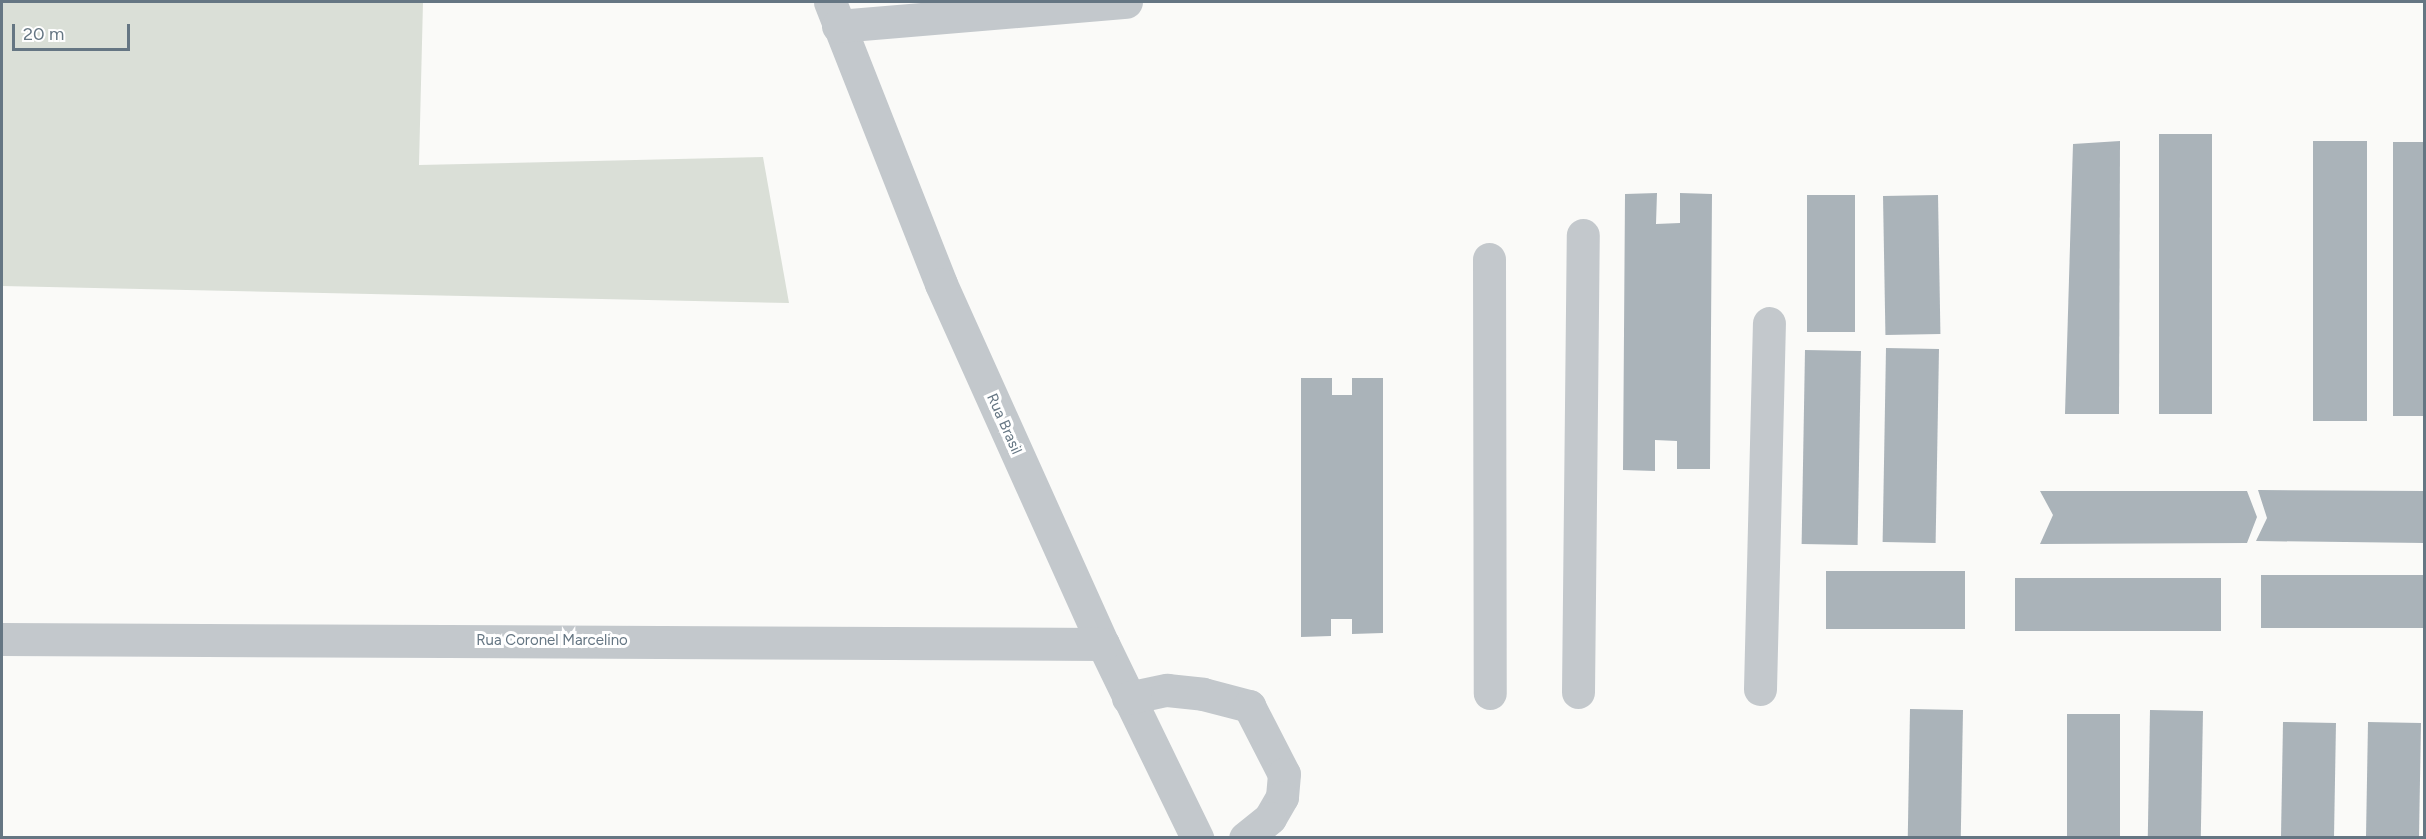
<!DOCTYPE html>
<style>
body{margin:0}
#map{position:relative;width:2426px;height:839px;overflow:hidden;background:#fafaf8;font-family:Figtree,sans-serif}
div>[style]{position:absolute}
.green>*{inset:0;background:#dadfd7}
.building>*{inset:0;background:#aab3b9;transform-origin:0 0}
.minor>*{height:33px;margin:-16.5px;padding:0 16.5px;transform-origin:16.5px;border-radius:16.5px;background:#c3c8cc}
span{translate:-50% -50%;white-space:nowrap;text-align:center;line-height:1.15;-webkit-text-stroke:6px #fff;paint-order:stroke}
.street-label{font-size:15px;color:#657683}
.frame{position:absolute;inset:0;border:3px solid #657683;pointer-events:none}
.scale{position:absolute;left:12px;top:24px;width:118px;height:27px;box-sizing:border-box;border:3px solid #657683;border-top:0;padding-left:8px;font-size:18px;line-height:21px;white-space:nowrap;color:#657683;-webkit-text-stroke:4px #fff;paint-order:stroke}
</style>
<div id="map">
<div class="green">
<div style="clip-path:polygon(2px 2px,423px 2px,419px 165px,763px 157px,789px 303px,2px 286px)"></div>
</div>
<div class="building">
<div style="left:2159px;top:134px;width:53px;height:280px"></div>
<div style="clip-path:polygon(2120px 141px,2119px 414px,2065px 414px,2073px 144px)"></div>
<div style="left:2313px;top:141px;width:54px;height:280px"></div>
<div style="left:2424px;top:142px;width:274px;height:31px;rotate:90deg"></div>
<div style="clip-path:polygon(1657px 193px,1656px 224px,1680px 223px,1680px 193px,1712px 194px,1710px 469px,1677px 469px,1677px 441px,1655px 440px,1655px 471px,1623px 470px,1625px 194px)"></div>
<div style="left:1807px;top:195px;width:48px;height:137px"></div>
<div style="left:1938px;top:195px;width:139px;height:55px;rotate:89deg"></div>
<div style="left:1886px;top:348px;width:53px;height:194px;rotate:1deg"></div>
<div style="left:1805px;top:350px;width:56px;height:194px;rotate:1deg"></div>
<div style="clip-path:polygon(1301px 378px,1332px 378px,1332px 395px,1352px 395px,1352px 378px,1383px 378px,1383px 633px,1352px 634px,1352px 619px,1331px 619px,1331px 636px,1301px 637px)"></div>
<div style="clip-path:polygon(2258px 490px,2424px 491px,2424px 543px,2256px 541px,2267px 518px)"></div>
<div style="clip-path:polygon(2040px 491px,2247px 491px,2257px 517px,2247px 543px,2040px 544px,2053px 515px)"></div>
<div style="left:1826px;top:571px;width:139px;height:58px"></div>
<div style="left:2261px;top:575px;width:163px;height:53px"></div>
<div style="left:2221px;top:578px;width:53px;height:206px;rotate:90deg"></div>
<div style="left:1910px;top:709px;width:53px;height:129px;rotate:1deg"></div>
<div style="left:2150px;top:710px;width:53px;height:128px;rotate:1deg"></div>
<div style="left:2067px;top:714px;width:53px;height:124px"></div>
<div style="left:2283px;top:722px;width:53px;height:116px;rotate:1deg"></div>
<div style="left:2368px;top:722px;width:53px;height:116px;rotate:1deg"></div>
</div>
<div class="minor">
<div style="left:830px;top:2px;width:303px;rotate:68.5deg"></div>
<div style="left:941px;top:284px;width:395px;rotate:65.8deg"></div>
<div style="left:1103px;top:644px;width:216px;rotate:64.1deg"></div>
<div style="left:838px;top:26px;width:289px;rotate:-4.8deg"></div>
<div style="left:1489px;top:259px;width:434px;rotate:89.9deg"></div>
<div style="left:2px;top:639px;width:1101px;rotate:0.26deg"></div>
<div style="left:1760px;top:689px;width:366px;rotate:-88.6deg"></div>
<div style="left:1578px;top:692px;width:457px;rotate:-89.4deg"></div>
<div style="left:1128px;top:698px;width:40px;rotate:-12deg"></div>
<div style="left:1167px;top:690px;width:36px;rotate:6deg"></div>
<div style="left:1203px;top:694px;width:48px;rotate:14.6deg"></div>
<div style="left:1249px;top:706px;width:76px;rotate:62.8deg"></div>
<div style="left:1284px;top:774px;width:23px;rotate:95deg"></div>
<div style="left:1282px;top:797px;width:24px;rotate:120deg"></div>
<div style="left:1270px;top:818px;width:32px;rotate:141deg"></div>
</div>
<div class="street-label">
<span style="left:1004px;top:424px;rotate:66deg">Rua Brasil</span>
<span style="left:552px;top:641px">Rua Coronel Marcelino</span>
</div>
<div class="frame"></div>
<div class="scale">20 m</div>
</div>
